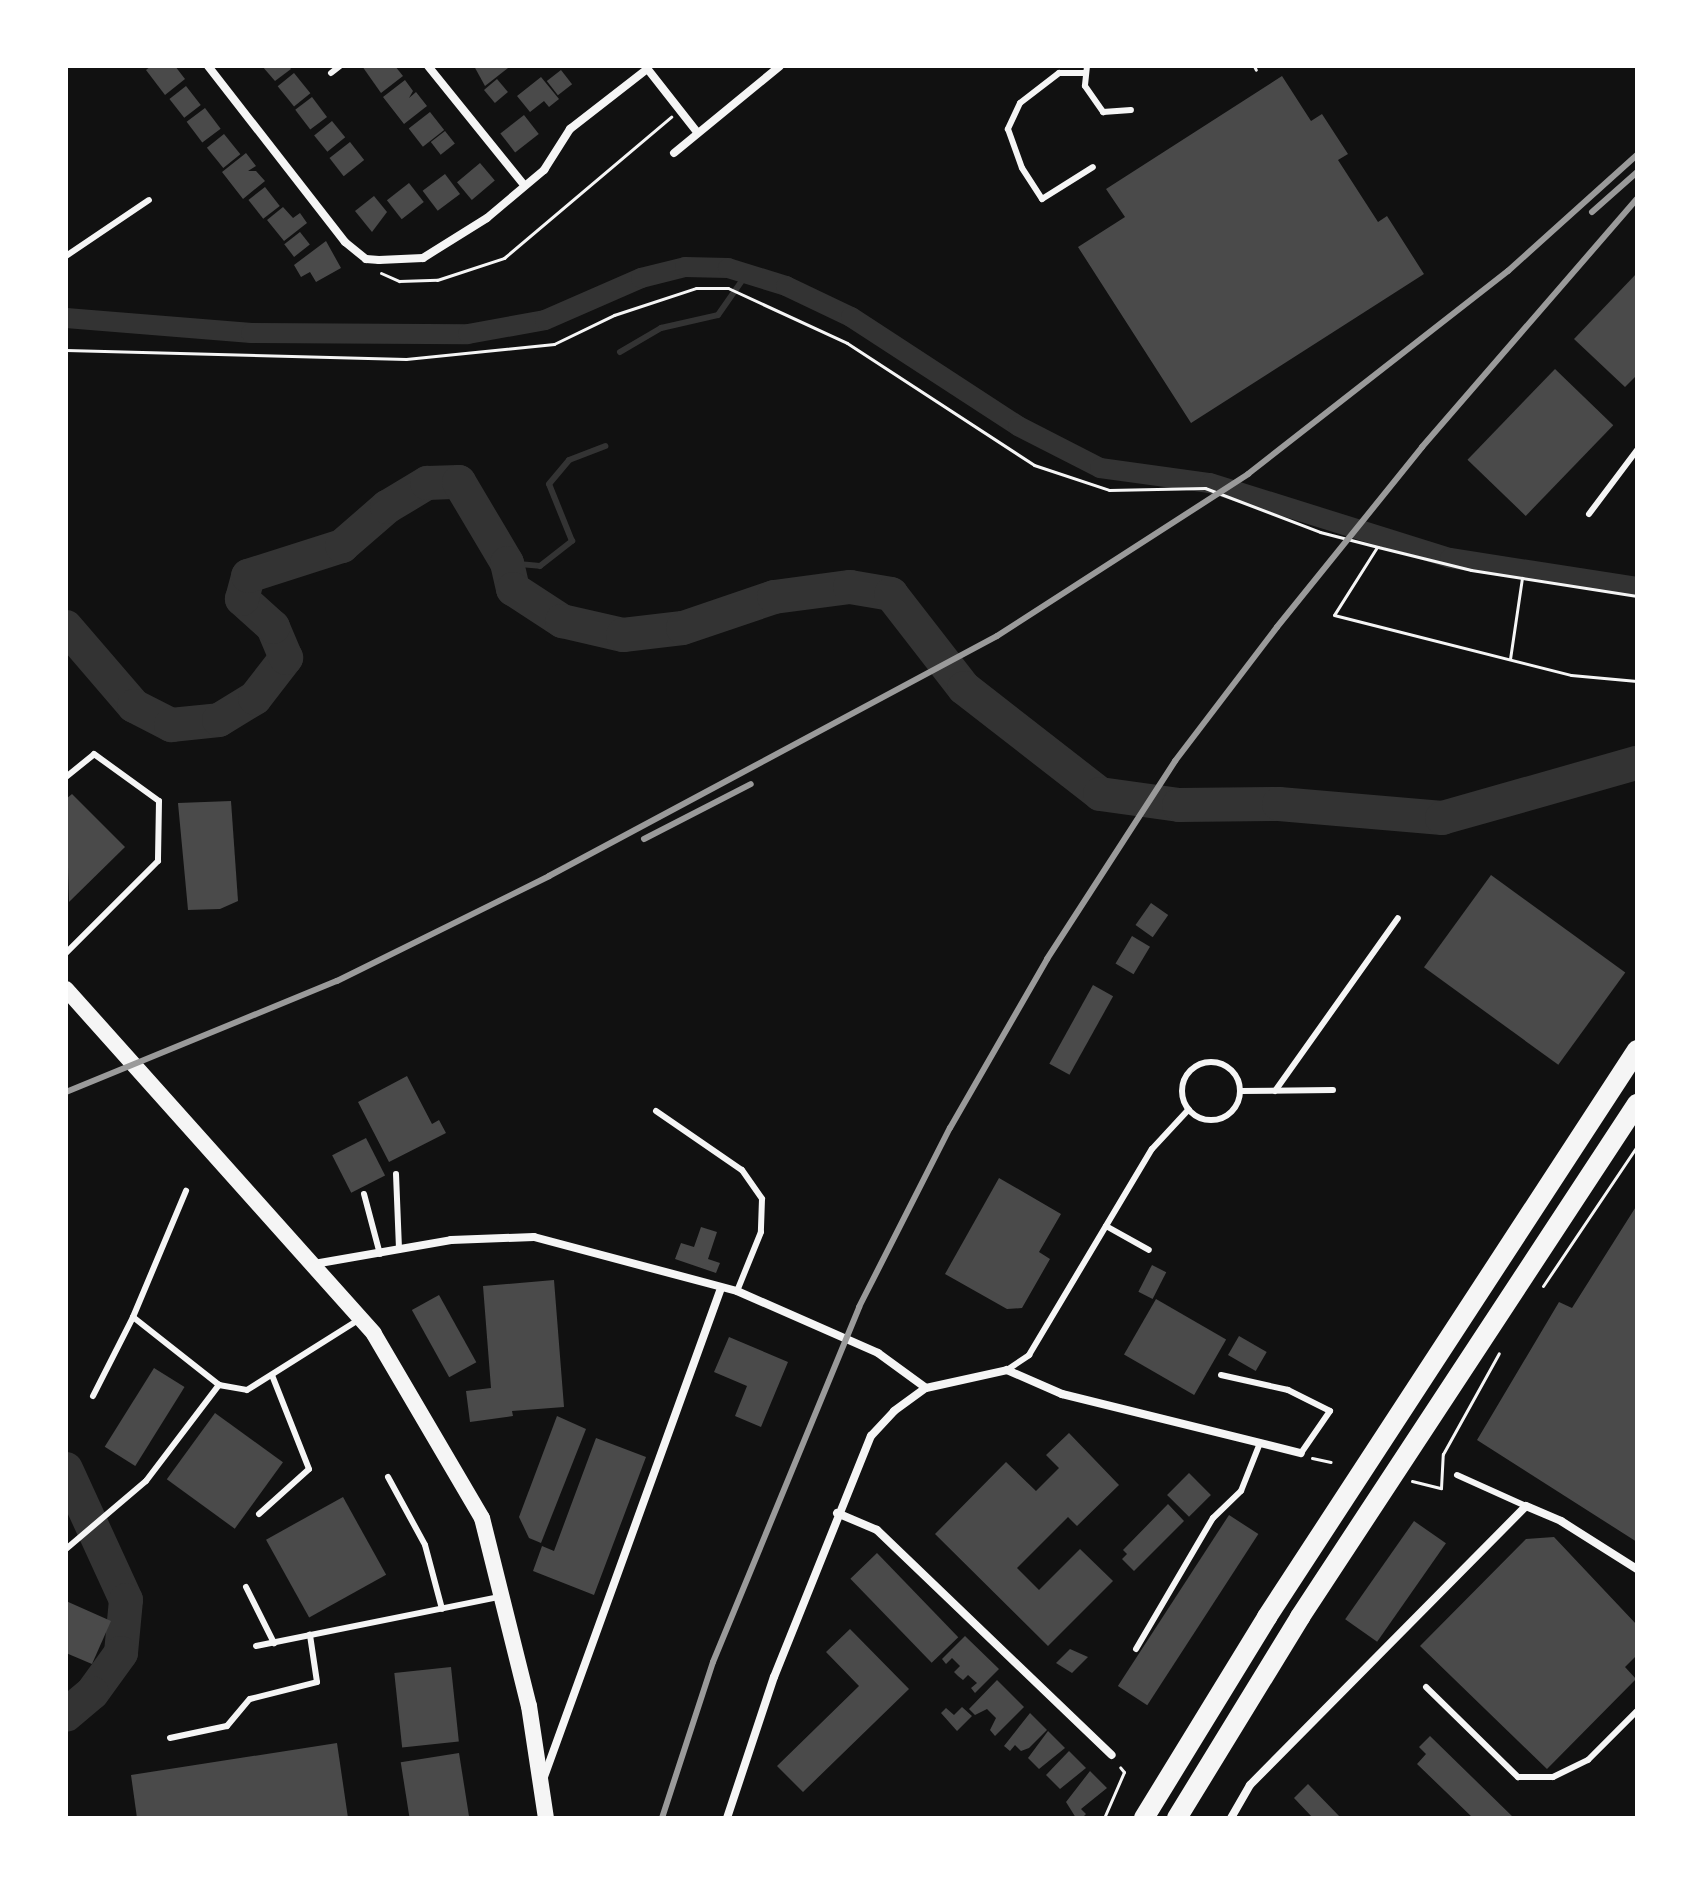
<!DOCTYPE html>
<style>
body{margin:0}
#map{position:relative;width:1703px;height:1884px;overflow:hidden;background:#111;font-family:Lato,sans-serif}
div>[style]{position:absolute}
.stream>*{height:6px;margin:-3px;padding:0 3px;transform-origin:3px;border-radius:3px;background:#333}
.canal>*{height:20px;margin:-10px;padding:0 10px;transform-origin:10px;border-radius:10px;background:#333}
.river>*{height:34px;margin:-17px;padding:0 17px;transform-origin:17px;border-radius:17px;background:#333}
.building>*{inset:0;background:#4a4a4a;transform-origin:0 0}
.path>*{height:3px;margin:-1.5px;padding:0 1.5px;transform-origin:1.5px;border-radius:1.5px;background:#f5f5f5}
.service>*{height:6px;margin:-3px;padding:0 3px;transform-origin:3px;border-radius:3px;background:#f5f5f5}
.service>.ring{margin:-3px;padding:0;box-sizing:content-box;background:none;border:6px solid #f5f5f5;border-radius:50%}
.minor>*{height:8px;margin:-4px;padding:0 4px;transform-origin:4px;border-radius:4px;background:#f5f5f5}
.secondary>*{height:16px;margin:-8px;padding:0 8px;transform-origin:8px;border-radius:8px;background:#f5f5f5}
.trunk>*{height:20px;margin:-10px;padding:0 10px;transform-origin:10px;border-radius:10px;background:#f5f5f5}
.rail>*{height:6px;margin:-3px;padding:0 3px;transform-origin:3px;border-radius:3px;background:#9a9a9a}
span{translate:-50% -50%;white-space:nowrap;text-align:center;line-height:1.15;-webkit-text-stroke:6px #fff;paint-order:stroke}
.frame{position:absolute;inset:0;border:68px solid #fff;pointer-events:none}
</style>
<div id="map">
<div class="stream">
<div style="left:620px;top:352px;width:48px;rotate:-30.3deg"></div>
<div style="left:661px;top:328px;width:58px;rotate:-12.8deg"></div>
<div style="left:718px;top:315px;width:52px;rotate:-55.1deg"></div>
<div style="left:507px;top:563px;width:33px;rotate:5deg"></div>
<div style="left:540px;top:566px;width:41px;rotate:-38deg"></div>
<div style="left:572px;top:541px;width:61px;rotate:-112deg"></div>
<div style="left:549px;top:484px;width:31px;rotate:-50deg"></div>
<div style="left:569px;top:460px;width:39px;rotate:-21deg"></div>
</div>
<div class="canal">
<div style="left:66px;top:318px;width:186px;rotate:4.6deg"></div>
<div style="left:251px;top:333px;width:217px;rotate:0.3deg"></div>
<div style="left:468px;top:334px;width:78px;rotate:-10.3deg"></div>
<div style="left:545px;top:320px;width:105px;rotate:-23.6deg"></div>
<div style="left:641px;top:278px;width:45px;rotate:-14deg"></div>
<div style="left:685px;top:267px;width:43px;rotate:1.3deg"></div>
<div style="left:728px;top:268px;width:61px;rotate:17.2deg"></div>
<div style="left:786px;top:286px;width:72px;rotate:25.5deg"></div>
<div style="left:851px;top:317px;width:199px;rotate:33.1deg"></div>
<div style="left:1018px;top:426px;width:92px;rotate:27.1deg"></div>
<div style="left:1100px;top:468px;width:111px;rotate:7.8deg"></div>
<div style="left:1210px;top:483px;width:251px;rotate:17.4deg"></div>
<div style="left:1450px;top:558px;width:189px;rotate:8.8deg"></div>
</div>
<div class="river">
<div style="left:66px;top:627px;width:104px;rotate:49.3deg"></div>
<div style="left:134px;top:706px;width:42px;rotate:27.2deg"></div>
<div style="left:171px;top:725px;width:48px;rotate:-5.9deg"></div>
<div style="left:219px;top:720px;width:42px;rotate:-31.4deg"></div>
<div style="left:255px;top:698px;width:51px;rotate:-52.2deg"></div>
<div style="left:286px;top:658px;width:34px;rotate:-113deg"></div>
<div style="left:273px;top:627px;width:42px;rotate:-137.9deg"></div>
<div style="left:242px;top:599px;width:24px;rotate:-75deg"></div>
<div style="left:248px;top:576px;width:99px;rotate:-17.7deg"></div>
<div style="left:342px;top:546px;width:60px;rotate:-40.9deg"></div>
<div style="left:387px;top:507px;width:47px;rotate:-31deg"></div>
<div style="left:427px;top:483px;width:32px;rotate:-2deg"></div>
<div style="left:459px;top:482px;width:94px;rotate:59.3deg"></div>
<div style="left:507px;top:563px;width:27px;rotate:77deg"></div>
<div style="left:513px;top:589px;width:59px;rotate:33.1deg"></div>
<div style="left:562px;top:621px;width:63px;rotate:12.9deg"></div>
<div style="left:623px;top:635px;width:60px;rotate:-6.7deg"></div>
<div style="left:683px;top:628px;width:96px;rotate:-18.8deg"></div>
<div style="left:774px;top:597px;width:77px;rotate:-7.5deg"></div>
<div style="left:850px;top:587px;width:42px;rotate:9.7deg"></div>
<div style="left:891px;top:594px;width:119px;rotate:52.2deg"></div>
<div style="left:964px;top:688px;width:172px;rotate:37.9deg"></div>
<div style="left:1100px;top:794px;width:80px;rotate:7.9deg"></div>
<div style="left:1179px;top:805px;width:100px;rotate:-0.6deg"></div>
<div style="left:1279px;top:804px;width:164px;rotate:4.9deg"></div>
<div style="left:1442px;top:818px;width:203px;rotate:-15.8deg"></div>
<div style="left:66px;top:1469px;width:144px;rotate:65.4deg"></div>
<div style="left:126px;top:1600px;width:53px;rotate:95.4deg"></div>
<div style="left:121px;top:1653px;width:49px;rotate:125.9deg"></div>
<div style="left:92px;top:1693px;width:34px;rotate:140deg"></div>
</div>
<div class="building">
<div style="clip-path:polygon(151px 66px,175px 66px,185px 79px,165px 95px,146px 70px)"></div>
<div style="clip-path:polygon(262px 66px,289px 66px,291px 69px,275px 81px)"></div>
<div style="clip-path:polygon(362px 66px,395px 66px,403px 76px,381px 93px)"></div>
<div style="clip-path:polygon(474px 66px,506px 66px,508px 68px,485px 86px)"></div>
<div style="left:561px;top:70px;width:18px;height:18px;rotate:52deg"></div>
<div style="left:294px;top:73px;width:26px;height:21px;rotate:51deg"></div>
<div style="clip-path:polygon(1282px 76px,1311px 121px,1322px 114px,1348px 154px,1338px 160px,1378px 222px,1387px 216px,1424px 274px,1191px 423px,1078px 247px,1125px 217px,1106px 189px)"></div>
<div style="clip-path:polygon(541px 77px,559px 99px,549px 107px,544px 101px,530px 112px,517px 96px)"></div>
<div style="left:497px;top:79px;width:17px;height:17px;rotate:50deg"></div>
<div style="clip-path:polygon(405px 80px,413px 91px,409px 98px,416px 92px,427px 106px,404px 124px,383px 97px)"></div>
<div style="left:186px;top:86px;width:24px;height:21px;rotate:52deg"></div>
<div style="left:312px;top:97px;width:25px;height:21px;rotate:53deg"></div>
<div style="left:205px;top:108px;width:26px;height:23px;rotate:53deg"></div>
<div style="left:430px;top:112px;width:23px;height:27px;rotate:52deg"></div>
<div style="left:524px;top:115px;width:24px;height:30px;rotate:52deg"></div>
<div style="left:332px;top:121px;width:21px;height:23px;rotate:51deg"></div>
<div style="left:445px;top:131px;width:16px;height:18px;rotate:52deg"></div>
<div style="left:224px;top:134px;width:26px;height:22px;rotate:51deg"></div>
<div style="left:350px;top:142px;width:23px;height:26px;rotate:52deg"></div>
<div style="clip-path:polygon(246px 153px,256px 166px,248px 171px,256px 171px,265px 181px,243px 199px,222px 172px)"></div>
<div style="left:480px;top:163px;width:23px;height:30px;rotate:50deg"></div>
<div style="left:445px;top:174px;width:25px;height:28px;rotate:53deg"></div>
<div style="left:409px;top:183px;width:24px;height:28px;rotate:52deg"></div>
<div style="left:265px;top:187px;width:24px;height:21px;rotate:52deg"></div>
<div style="clip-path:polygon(374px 196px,387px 212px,372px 232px,355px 211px)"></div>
<div style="clip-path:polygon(283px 207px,293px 218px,300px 213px,307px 223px,284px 241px,267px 220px)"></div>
<div style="left:300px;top:232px;width:16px;height:20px;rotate:52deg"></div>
<div style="clip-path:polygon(326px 241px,341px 268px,316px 282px,310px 272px,301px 277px,294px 265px)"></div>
<div style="clip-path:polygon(1637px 273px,1637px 375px,1625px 387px,1574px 339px)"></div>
<div style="left:1555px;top:369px;width:81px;height:126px;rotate:44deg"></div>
<div style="clip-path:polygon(72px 794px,125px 847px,69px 902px,66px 799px)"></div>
<div style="clip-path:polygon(231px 801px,238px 901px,220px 909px,188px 910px,178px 803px)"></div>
<div style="left:1491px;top:875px;width:166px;height:114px;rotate:36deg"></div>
<div style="left:1151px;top:903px;width:21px;height:27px;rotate:35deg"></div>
<div style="left:1132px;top:936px;width:21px;height:32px;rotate:31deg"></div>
<div style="left:1093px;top:985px;width:23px;height:90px;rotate:29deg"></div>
<div style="clip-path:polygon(407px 1076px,432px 1124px,439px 1120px,446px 1133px,389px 1162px,358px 1102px)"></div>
<div style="left:366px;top:1138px;width:42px;height:38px;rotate:63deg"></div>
<div style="clip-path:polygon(999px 1178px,1061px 1214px,1039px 1252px,1050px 1259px,1022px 1308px,1007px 1309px,945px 1274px)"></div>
<div style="clip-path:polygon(1637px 1205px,1637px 1542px,1477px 1440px,1559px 1302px,1572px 1308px)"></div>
<div style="clip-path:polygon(701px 1227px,717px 1232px,708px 1259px,720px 1263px,716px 1273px,675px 1259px,681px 1243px,694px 1247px)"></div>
<div style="left:1152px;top:1265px;width:16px;height:30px;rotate:27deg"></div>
<div style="clip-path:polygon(554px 1280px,564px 1407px,512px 1411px,513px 1416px,470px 1422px,466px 1391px,491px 1388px,483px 1286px)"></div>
<div style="left:439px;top:1295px;width:77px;height:31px;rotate:61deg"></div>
<div style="left:1156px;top:1299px;width:81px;height:64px;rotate:30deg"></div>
<div style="left:1239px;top:1336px;width:32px;height:22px;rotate:30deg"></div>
<div style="clip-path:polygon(729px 1337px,788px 1362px,761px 1427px,735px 1416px,747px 1386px,714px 1372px)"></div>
<div style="left:154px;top:1368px;width:36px;height:93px;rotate:32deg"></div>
<div style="left:215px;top:1413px;width:84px;height:82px;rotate:36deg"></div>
<div style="clip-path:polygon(557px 1416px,586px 1429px,541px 1543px,529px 1538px,519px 1517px)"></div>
<div style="clip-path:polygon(1069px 1433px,1119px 1485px,1077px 1526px,1068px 1517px,1017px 1568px,1039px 1590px,1080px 1549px,1113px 1581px,1048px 1646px,935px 1534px,1006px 1462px,1036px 1491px,1059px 1468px,1046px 1455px)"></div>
<div style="clip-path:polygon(596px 1438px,646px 1457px,594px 1595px,533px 1571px,542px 1546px,554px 1551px)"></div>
<div style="left:1189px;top:1473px;width:31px;height:31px;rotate:45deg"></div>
<div style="left:343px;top:1497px;width:89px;height:88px;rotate:61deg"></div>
<div style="clip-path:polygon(1168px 1504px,1184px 1521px,1134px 1571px,1122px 1559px,1127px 1554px,1123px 1550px)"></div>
<div style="left:1229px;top:1515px;width:35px;height:204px;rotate:33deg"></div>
<div style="left:1414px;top:1521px;width:39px;height:120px;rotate:35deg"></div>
<div style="clip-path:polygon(1554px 1537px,1637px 1625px,1637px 1655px,1625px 1667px,1636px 1679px,1547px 1769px,1420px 1646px,1526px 1539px)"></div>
<div style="left:877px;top:1553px;width:117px;height:37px;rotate:46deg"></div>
<div style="clip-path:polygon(66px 1601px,111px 1621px,92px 1664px,66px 1653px)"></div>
<div style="clip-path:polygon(850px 1629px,909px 1689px,803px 1792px,777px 1766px,859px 1686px,826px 1652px)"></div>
<div style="clip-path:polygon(965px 1636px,999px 1669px,975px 1693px,971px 1688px,977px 1683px,968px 1675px,963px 1680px,958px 1676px,954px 1672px,960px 1666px,952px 1658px,946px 1664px,942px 1659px)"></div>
<div style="clip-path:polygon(1070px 1649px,1088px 1657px,1072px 1673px,1056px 1663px)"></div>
<div style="left:451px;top:1667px;width:75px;height:57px;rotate:84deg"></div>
<div style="clip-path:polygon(997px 1680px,1024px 1707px,995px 1736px,990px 1730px,996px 1718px,987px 1709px,975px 1715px,969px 1709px)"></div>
<div style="clip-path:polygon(962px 1707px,972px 1716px,957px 1731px,941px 1713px,946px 1708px,954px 1715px)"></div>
<div style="clip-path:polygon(1030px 1713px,1047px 1730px,1029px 1748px,1021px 1751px,1015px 1745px,1010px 1751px,1004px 1746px)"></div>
<div style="clip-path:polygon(1048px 1731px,1065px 1748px,1039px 1769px,1028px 1758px)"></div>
<div style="clip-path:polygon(1430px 1736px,1514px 1818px,1473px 1818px,1417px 1764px,1426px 1754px,1419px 1747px)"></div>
<div style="clip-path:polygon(337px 1743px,348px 1818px,137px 1818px,131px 1775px)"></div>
<div style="clip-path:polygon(1069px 1751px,1086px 1768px,1060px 1789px,1046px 1775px)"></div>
<div style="left:459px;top:1753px;width:64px;height:59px;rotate:81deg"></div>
<div style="clip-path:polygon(1090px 1771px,1107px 1788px,1081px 1809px,1086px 1814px,1082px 1818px,1076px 1818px,1066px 1802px)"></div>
<div style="clip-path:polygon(1308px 1784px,1341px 1818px,1313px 1818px,1294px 1798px)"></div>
</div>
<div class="path">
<div style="left:1254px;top:66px;width:4px;rotate:63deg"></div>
<div style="left:381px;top:273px;width:20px;rotate:24deg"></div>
<div style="left:399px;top:281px;width:38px;rotate:-2deg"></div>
<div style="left:437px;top:280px;width:71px;rotate:-18.2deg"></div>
<div style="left:504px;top:258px;width:219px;rotate:-40.2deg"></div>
<div style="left:66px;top:350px;width:340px;rotate:1.5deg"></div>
<div style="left:406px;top:359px;width:149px;rotate:-5.8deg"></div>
<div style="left:554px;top:344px;width:67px;rotate:-25.8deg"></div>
<div style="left:614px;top:315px;width:86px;rotate:-18.2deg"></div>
<div style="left:696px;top:288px;width:32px"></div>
<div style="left:728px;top:288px;width:131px;rotate:24.8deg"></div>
<div style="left:847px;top:343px;width:223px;rotate:33.1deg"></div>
<div style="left:1034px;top:465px;width:79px;rotate:18.4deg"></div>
<div style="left:1109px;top:490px;width:96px;rotate:-1.2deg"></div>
<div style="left:1205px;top:488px;width:123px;rotate:20.9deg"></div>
<div style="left:1320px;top:532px;width:60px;rotate:14.5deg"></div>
<div style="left:1378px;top:547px;width:96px;rotate:13.9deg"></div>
<div style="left:1471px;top:570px;width:168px;rotate:8.9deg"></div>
<div style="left:1377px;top:547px;width:80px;rotate:122.3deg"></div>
<div style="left:1334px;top:615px;width:244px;rotate:14.2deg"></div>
<div style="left:1571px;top:675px;width:66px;rotate:5.2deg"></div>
<div style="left:1510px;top:659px;width:82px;rotate:-81.6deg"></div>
<div style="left:1543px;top:1286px;width:169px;rotate:-56.1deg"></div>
<div style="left:1312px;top:1458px;width:19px;rotate:12deg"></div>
<div style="left:1412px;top:1481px;width:30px;rotate:14deg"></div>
<div style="left:1441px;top:1488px;width:34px;rotate:-87deg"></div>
<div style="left:1443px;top:1454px;width:115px;rotate:-61deg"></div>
<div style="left:1104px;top:1818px;width:50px;rotate:-66.5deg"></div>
<div style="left:1124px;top:1772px;width:6px;rotate:-129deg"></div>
</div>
<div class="service">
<div style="left:1087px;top:66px;width:20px;rotate:96deg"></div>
<div style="left:1085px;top:86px;width:32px;rotate:55deg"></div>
<div style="left:1103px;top:112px;width:28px;rotate:-4deg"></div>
<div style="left:331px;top:73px;width:11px;rotate:-38deg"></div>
<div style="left:1085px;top:73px;width:26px;rotate:180deg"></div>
<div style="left:1059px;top:73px;width:49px;rotate:142.4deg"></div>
<div style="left:1020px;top:103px;width:29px;rotate:115deg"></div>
<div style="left:1008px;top:129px;width:41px;rotate:70.3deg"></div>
<div style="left:1022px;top:168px;width:37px;rotate:57deg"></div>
<div style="left:1042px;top:199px;width:60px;rotate:-32.1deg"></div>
<div style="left:66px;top:256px;width:100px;rotate:-34deg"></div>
<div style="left:1589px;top:514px;width:80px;rotate:-53.1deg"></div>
<div style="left:66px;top:777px;width:36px;rotate:-39deg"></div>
<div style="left:94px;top:754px;width:80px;rotate:35.9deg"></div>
<div style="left:159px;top:801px;width:60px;rotate:91deg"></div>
<div style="left:158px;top:861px;width:130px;rotate:135deg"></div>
<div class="ring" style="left:1182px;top:1062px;width:52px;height:52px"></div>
<div style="left:1241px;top:1091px;width:92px;rotate:-0.6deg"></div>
<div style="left:1275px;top:1091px;width:212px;rotate:-54.6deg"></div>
<div style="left:656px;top:1111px;width:104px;rotate:34.5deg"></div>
<div style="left:742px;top:1170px;width:35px;rotate:55deg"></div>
<div style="left:762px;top:1199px;width:33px;rotate:92deg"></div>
<div style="left:761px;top:1232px;width:64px;rotate:112.1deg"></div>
<div style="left:396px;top:1174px;width:76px;rotate:87.7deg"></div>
<div style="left:364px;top:1194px;width:62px;rotate:75.1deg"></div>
<div style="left:1106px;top:1226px;width:49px;rotate:29.2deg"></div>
<div style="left:133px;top:1317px;width:137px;rotate:-67.2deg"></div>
<div style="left:1007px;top:1370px;width:27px;rotate:-34deg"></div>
<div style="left:1029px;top:1355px;width:240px;rotate:-59.2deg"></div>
<div style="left:1152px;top:1149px;width:54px;rotate:-47.2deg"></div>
<div style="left:1221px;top:1375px;width:69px;rotate:12.6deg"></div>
<div style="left:1288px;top:1390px;width:47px;rotate:26.6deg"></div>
<div style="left:1330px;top:1411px;width:51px;rotate:124.6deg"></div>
<div style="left:93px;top:1396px;width:89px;rotate:-63.1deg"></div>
<div style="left:133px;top:1317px;width:110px;rotate:38.3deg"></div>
<div style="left:1457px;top:1475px;width:76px;rotate:24.2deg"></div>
<div style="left:388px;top:1477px;width:77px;rotate:61.4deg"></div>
<div style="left:425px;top:1545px;width:66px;rotate:75.1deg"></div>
<div style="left:259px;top:1514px;width:67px;rotate:-42deg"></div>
<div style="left:309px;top:1469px;width:101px;rotate:-111.5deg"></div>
<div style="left:66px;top:1549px;width:105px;rotate:-40.4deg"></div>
<div style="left:146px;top:1481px;width:121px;rotate:-52.8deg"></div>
<div style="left:219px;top:1385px;width:28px;rotate:10deg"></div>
<div style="left:247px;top:1390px;width:131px;rotate:-32.2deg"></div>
<div style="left:246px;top:1587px;width:63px;rotate:63.4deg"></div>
<div style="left:256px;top:1646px;width:247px;rotate:-11.4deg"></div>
<div style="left:1136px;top:1649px;width:152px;rotate:-59.6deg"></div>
<div style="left:1213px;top:1518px;width:39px;rotate:-44deg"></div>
<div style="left:1241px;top:1491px;width:52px;rotate:-68.4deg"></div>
<div style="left:1426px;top:1687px;width:129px;rotate:44.4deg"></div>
<div style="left:1518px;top:1777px;width:35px"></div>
<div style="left:1553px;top:1777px;width:39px;rotate:-26deg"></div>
<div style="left:1588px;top:1760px;width:69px;rotate:-45deg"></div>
<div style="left:170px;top:1738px;width:58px;rotate:-11.9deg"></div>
<div style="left:227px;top:1726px;width:35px;rotate:-50deg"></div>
<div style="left:250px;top:1699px;width:69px;rotate:-14.2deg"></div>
<div style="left:317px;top:1682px;width:48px;rotate:-98.5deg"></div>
</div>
<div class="minor">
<div style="left:208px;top:66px;width:223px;rotate:52.1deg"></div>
<div style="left:345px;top:242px;width:27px;rotate:39deg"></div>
<div style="left:366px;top:259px;width:13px;rotate:4deg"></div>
<div style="left:379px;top:260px;width:44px;rotate:-2.6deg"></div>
<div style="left:423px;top:258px;width:75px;rotate:-32deg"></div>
<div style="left:487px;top:218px;width:75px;rotate:-40.1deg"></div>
<div style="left:544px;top:170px;width:49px;rotate:-57.6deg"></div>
<div style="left:570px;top:129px;width:98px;rotate:-37.9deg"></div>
<div style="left:428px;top:66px;width:153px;rotate:51.1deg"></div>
<div style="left:646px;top:67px;width:83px;rotate:51.9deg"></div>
<div style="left:674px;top:153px;width:137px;rotate:-39.4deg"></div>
<div style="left:314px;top:1264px;width:139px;rotate:-9.9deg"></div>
<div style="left:451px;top:1240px;width:83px;rotate:-2.1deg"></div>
<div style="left:534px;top:1237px;width:210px;rotate:14.9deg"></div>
<div style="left:737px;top:1291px;width:154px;rotate:23.7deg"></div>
<div style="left:878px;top:1353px;width:59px;rotate:36.1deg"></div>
<div style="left:837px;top:1513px;width:43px;rotate:23deg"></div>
<div style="left:877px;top:1530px;width:325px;rotate:43.8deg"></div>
<div style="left:544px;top:1777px;width:520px;rotate:-70.1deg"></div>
<div style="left:727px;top:1818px;width:149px;rotate:-71.6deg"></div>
<div style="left:774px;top:1677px;width:260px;rotate:-68.1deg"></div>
<div style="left:871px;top:1436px;width:34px;rotate:-47deg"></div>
<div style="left:894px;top:1411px;width:39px;rotate:-36deg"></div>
<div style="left:926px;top:1388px;width:83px;rotate:-12.5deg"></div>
<div style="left:1007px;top:1370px;width:60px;rotate:23.6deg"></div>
<div style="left:1062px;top:1394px;width:246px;rotate:13.9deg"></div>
<div style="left:1231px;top:1818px;width:38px;rotate:-60deg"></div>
<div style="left:1250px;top:1785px;width:392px;rotate:-45.3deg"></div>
<div style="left:1526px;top:1506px;width:38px;rotate:23deg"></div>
<div style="left:1561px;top:1521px;width:90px;rotate:32.3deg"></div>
</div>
<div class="secondary">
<div style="left:66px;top:989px;width:462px;rotate:48.2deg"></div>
<div style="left:374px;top:1334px;width:213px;rotate:59.6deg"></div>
<div style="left:482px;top:1518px;width:194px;rotate:76deg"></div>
<div style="left:529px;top:1706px;width:113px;rotate:81.4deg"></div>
</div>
<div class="trunk">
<div style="left:1144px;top:1818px;width:236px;rotate:-58.5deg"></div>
<div style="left:1267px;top:1617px;width:677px;rotate:-56.87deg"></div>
<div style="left:1177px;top:1818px;width:236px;rotate:-58.5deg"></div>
<div style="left:1300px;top:1617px;width:614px;rotate:-56.7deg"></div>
</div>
<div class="rail">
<div style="left:1592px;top:212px;width:60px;rotate:-41.6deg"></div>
<div style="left:644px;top:839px;width:120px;rotate:-27.2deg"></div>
<div style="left:66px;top:1092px;width:293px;rotate:-22.3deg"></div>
<div style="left:337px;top:981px;width:237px;rotate:-26.3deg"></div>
<div style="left:549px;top:876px;width:508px;rotate:-28.18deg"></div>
<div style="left:997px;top:636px;width:299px;rotate:-32.8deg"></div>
<div style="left:1248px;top:474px;width:330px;rotate:-38deg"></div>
<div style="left:1508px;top:271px;width:173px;rotate:-42deg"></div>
<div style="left:662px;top:1818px;width:164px;rotate:-71.9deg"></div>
<div style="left:713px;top:1662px;width:384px;rotate:-67.6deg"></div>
<div style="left:859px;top:1307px;width:201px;rotate:-63.1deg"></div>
<div style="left:950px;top:1128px;width:195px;rotate:-60.1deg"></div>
<div style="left:1047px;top:959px;width:236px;rotate:-57.1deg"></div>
<div style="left:1175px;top:761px;width:168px;rotate:-52.7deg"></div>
<div style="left:1277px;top:627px;width:231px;rotate:-51.1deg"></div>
<div style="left:1422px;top:447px;width:328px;rotate:-49.1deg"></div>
</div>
<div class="frame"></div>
</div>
